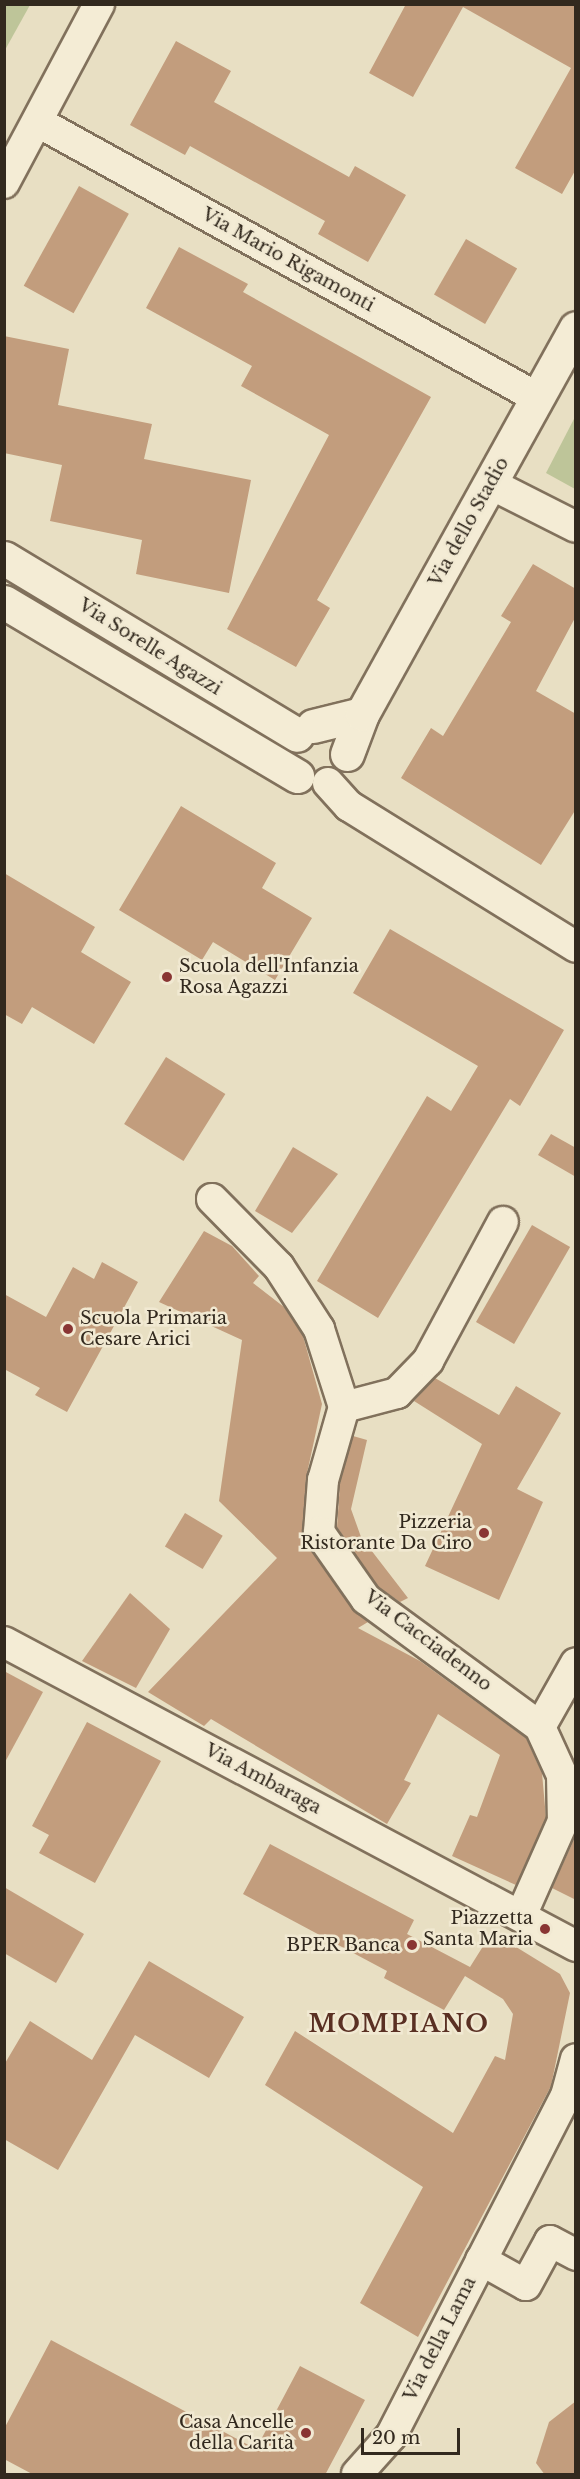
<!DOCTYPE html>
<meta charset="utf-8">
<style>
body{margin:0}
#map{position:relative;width:580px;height:2479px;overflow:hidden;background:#e8dfc3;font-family:"Libre Baskerville",serif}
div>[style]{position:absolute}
.green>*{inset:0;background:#bec599}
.building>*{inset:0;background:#c29d7d;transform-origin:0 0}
.roads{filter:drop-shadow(2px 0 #81715c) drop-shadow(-2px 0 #81715c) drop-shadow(0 2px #81715c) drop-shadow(0 -2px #81715c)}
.street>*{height:30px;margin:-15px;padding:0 15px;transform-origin:15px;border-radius:15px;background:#f4ecd5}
.secondary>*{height:33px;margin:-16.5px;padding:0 16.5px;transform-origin:16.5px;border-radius:16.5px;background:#f4ecd5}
.dots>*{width:16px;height:16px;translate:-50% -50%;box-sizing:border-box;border:3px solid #f1e9d2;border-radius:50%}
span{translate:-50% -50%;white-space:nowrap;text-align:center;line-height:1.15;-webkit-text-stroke:5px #f1e9d2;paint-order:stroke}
.street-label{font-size:18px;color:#32291e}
.poi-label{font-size:18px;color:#32291e}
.left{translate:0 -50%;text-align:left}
.right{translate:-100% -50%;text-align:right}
.district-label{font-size:24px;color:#5a3023;font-weight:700;letter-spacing:1.5px}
.frame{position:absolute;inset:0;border:6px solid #32291e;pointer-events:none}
.scale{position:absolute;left:361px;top:2428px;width:99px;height:27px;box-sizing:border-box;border:3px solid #32291e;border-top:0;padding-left:8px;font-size:18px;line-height:21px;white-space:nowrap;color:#32291e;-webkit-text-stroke:4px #f1e9d2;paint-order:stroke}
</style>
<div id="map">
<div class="green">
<div style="clip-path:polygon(5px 4px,30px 5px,5px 50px,4px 5px)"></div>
<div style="clip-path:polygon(575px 417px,575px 489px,546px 473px)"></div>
</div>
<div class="building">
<div style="clip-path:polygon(406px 4px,576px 4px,576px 169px,562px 194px,515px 168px,571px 68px,463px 7px,413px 97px,369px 73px)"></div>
<div style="clip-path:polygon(176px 41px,231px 71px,214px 102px,349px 177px,355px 166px,406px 195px,368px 262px,318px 234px,325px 221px,190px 146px,185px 155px,130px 125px)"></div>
<div style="left:79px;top:186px;width:57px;height:114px;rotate:29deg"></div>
<div style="left:466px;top:239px;width:59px;height:64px;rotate:30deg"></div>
<div style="clip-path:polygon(179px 247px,248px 284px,243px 292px,431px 397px,317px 600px,330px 608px,296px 667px,227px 629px,329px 435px,241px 386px,252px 366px,146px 308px)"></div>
<div style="clip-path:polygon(4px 336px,69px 349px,58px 405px,152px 424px,144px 459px,251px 480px,229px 593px,136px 574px,142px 540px,50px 521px,62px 465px,4px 453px)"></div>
<div style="clip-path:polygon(533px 564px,576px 589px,576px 616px,536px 691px,576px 714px,576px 809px,541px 865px,401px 778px,431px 728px,443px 736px,511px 622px,501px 616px)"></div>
<div style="clip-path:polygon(181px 806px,276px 863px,262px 888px,312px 918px,275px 980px,213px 942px,202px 960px,119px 910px)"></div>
<div style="clip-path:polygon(4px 873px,95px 927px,81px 952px,131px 982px,94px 1044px,32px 1007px,22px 1024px,4px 1014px)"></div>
<div style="clip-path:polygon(390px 929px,564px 1030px,520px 1106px,510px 1099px,378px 1318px,317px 1281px,427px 1096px,451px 1111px,478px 1066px,353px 993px)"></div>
<div style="left:166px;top:1057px;width:70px;height:79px;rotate:32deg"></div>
<div style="clip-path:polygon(551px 1134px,576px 1148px,576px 1177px,538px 1155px)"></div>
<div style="clip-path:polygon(293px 1147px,338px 1174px,292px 1233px,255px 1211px)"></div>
<div style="left:532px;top:1225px;width:44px;height:112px;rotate:30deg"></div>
<div style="clip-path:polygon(204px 1231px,232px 1246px,259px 1276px,253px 1283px,284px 1307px,303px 1336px,322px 1404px,306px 1478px,302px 1531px,352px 1609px,368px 1622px,358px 1628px,420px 1661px,526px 1738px,542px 1773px,546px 1818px,516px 1885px,452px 1856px,470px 1815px,477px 1817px,500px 1755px,438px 1714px,404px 1780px,411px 1783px,387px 1824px,211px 1719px,204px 1726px,148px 1692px,277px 1558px,219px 1501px,242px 1340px,159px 1302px)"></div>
<div style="clip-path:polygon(102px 1262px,138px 1282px,67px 1412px,35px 1395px,40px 1388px,4px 1369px,4px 1294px,46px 1317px,73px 1267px,94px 1279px)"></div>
<div style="clip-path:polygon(435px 1378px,499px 1415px,516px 1386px,561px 1413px,517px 1489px,543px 1502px,499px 1600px,425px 1566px,482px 1444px,414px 1401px)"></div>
<div style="clip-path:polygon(353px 1436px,367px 1440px,351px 1509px,361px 1537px,408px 1598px,400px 1602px,378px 1587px,337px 1527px,340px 1483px)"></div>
<div style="left:185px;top:1513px;width:44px;height:39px;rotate:31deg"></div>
<div style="clip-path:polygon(130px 1593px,170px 1629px,136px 1688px,82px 1661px)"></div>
<div style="clip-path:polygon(4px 1671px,43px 1692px,4px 1764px)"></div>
<div style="clip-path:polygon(87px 1722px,161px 1761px,95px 1883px,39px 1853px,49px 1835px,32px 1826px)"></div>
<div style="clip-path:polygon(576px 1835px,576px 1900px,552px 1888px)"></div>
<div style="clip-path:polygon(270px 1844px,414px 1920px,407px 1934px,470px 1967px,492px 1932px,560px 1974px,570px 1993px,551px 2086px,418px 2337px,360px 2303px,423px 2187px,265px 2085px,295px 2031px,453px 2133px,495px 2056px,505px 2060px,513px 2014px,503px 1999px,465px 1976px,444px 2010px,384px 1978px,387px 1971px,243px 1894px)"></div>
<div style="clip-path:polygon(4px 1887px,84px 1934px,56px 1983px,4px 1953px)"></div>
<div style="clip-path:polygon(149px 1961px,244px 2017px,209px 2078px,135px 2035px,58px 2170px,4px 2139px,4px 2065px,30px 2021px,92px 2060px)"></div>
<div style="clip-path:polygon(51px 2340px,256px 2449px,300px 2366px,365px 2400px,325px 2475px,34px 2475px,4px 2459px,4px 2429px)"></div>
<div style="clip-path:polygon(576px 2401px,576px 2475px,545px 2475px,536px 2463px,549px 2422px)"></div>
</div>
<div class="roads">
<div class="street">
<div style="left:38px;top:122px;width:571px;rotate:28.9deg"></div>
<div style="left:4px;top:183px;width:203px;rotate:-62deg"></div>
<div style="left:491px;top:484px;width:95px;rotate:26.8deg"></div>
<div style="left:328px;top:783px;width:31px;rotate:48deg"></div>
<div style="left:349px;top:806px;width:267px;rotate:31.8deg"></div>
<div style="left:212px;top:1199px;width:95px;rotate:45.4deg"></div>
<div style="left:279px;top:1267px;width:74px;rotate:57.2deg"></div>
<div style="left:319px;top:1329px;width:82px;rotate:72.2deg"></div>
<div style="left:344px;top:1407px;width:76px;rotate:106deg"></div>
<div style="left:323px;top:1480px;width:52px;rotate:94.4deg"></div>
<div style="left:319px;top:1532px;width:82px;rotate:55deg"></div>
<div style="left:366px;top:1599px;width:216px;rotate:36.3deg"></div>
<div style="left:540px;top:1727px;width:53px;rotate:65.4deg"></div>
<div style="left:562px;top:1775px;width:46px;rotate:88.8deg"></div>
<div style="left:563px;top:1821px;width:104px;rotate:113.9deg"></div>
<div style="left:344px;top:1407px;width:55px;rotate:-14.8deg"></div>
<div style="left:397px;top:1393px;width:45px;rotate:-45.9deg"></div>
<div style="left:428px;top:1361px;width:158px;rotate:-61.7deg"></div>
<div style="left:4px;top:1642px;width:648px;rotate:27.99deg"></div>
<div style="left:540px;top:1727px;width:73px;rotate:-60.6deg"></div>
<div style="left:481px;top:2260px;width:51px;rotate:29.1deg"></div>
<div style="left:526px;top:2285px;width:50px;rotate:-61.4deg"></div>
<div style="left:550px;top:2241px;width:30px;rotate:28deg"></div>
<div style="left:357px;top:2474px;width:51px;rotate:-48.2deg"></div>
<div style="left:391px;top:2436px;width:382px;rotate:-62.8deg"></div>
<div style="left:566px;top:2096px;width:38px;rotate:-75deg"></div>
</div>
<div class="secondary">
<div style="left:4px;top:558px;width:342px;rotate:31.1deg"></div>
<div style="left:4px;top:602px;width:341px;rotate:30.7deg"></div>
<div style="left:313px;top:726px;width:50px;rotate:-13.8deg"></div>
<div style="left:347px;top:754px;width:43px;rotate:-69.4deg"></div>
<div style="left:362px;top:714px;width:441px;rotate:-61deg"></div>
</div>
</div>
<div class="dots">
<div style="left:167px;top:977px;background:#893533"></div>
<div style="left:68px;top:1329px;background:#893533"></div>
<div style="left:484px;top:1533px;background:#893533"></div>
<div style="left:545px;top:1929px;background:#893533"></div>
<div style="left:412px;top:1945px;background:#893533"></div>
<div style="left:306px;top:2433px;background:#893533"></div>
</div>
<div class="street-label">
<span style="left:288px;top:260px;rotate:29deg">Via Mario Rigamonti</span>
<span style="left:469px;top:522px;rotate:-61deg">Via dello Stadio</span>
<span style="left:150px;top:647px;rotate:32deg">Via Sorelle Agazzi</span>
<span style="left:428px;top:1641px;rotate:37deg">Via Cacciadenno</span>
<span style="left:263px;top:1779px;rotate:28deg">Via Ambaraga</span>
<span style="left:440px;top:2339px;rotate:-63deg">Via della Lama</span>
</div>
<div class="poi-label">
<span class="left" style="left:179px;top:977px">Scuola dell'Infanzia<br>Rosa Agazzi</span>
<span class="left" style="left:80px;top:1329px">Scuola Primaria<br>Cesare Arici</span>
<span class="right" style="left:472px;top:1533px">Pizzeria<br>Ristorante Da Ciro</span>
<span class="right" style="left:533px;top:1929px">Piazzetta<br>Santa Maria</span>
<span class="right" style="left:400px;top:1945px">BPER Banca</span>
<span class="right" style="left:294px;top:2433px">Casa Ancelle<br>della Carità</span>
</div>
<div class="district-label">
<span style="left:399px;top:2024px">MOMPIANO</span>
</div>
<div class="frame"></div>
<div class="scale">20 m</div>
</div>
